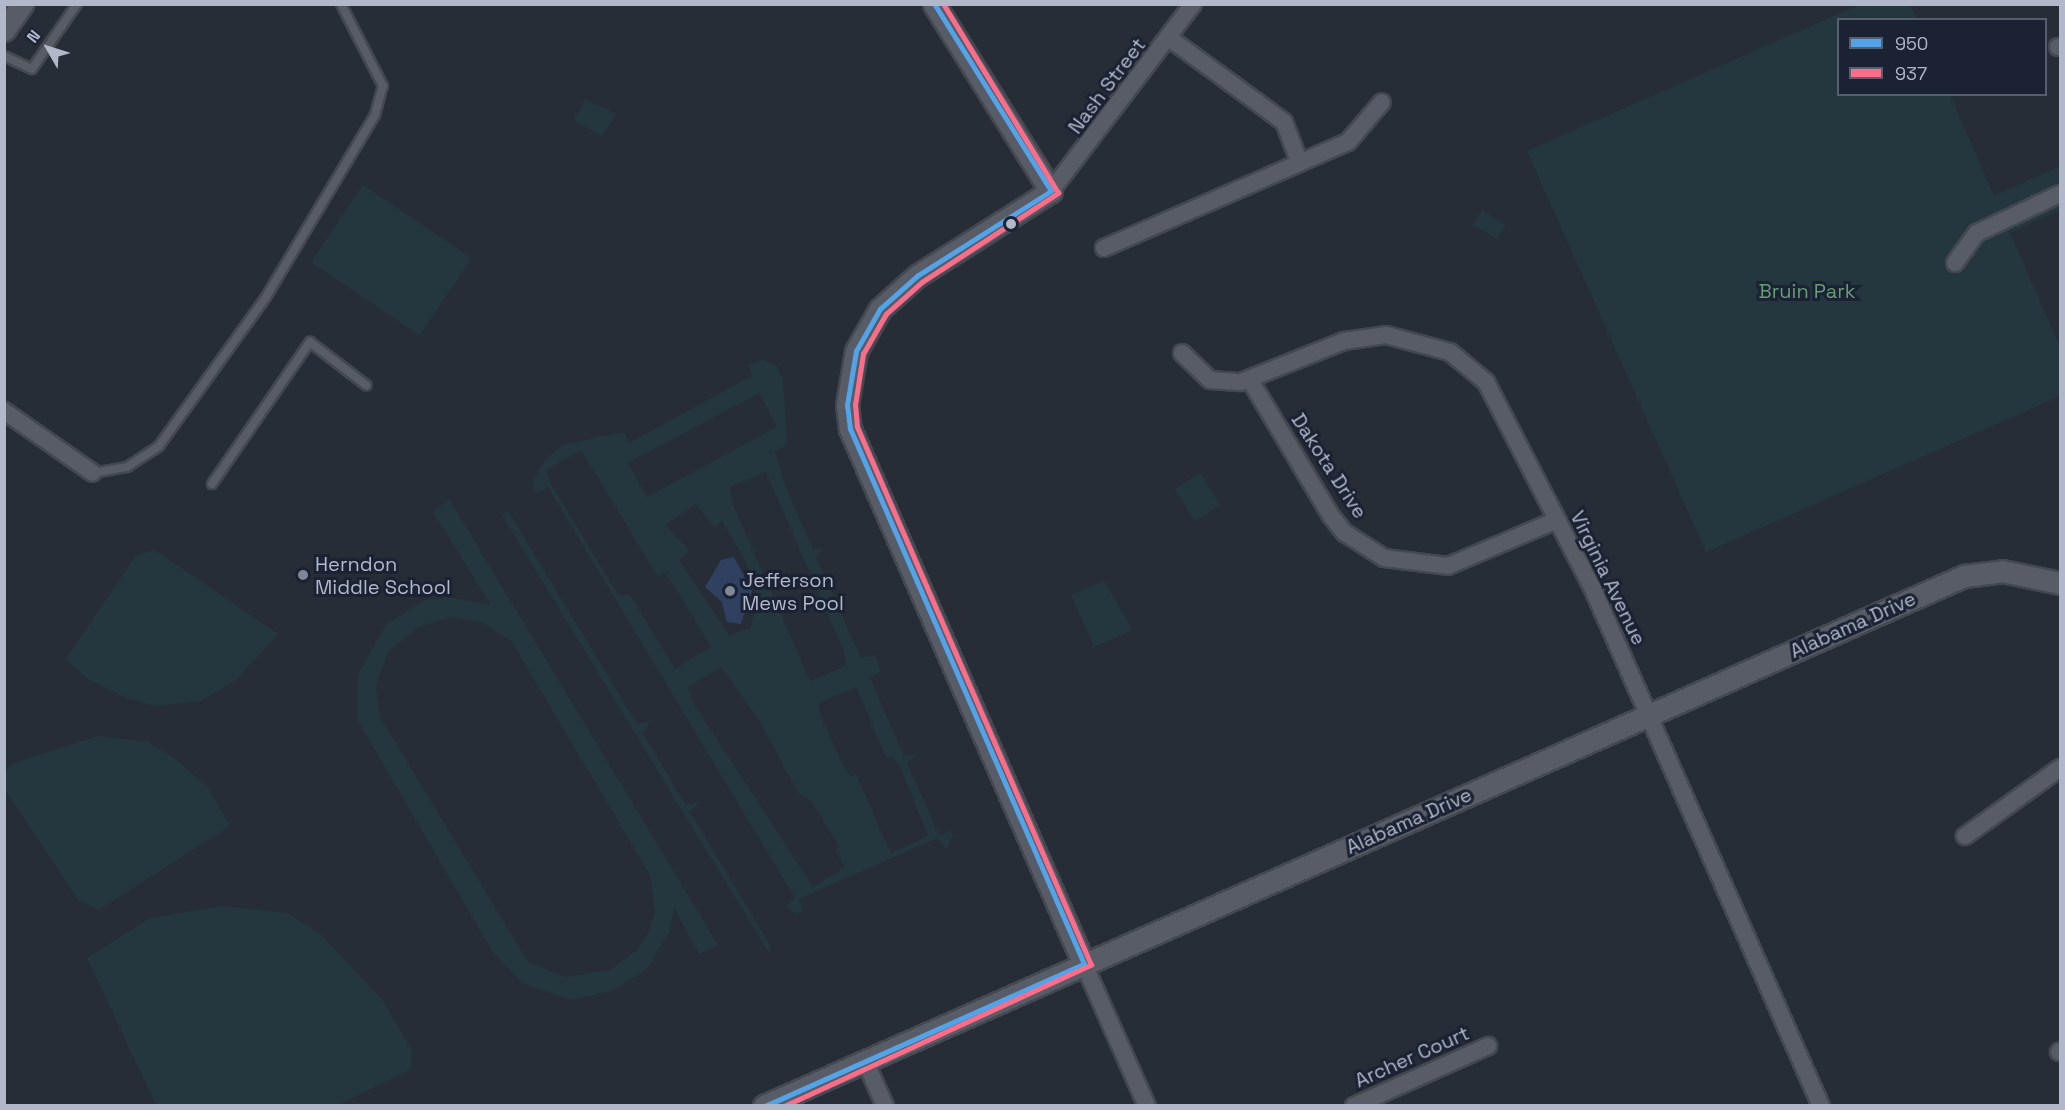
<!DOCTYPE html>
<style>
body{margin:0}
#map{position:relative;width:2065px;height:1110px;overflow:hidden;background:#272d37;font-family:"Space Grotesk",sans-serif}
div>[style]{position:absolute}
.green>*{inset:0;background:#24373e;transform-origin:0 0}
.water>*{inset:0;background:#304061}
.roads{filter:drop-shadow(2px 0 #444850) drop-shadow(-2px 0 #444850) drop-shadow(0 2px #444850) drop-shadow(0 -2px #444850)}
.service>*{height:8px;margin:-4px;padding:0 4px;transform-origin:4px;border-radius:4px;background:#585c66}
.minor>*{height:16px;margin:-8px;padding:0 8px;transform-origin:8px;border-radius:8px;background:#585c66}
.tertiary>*{height:21px;margin:-10.5px;padding:0 10.5px;transform-origin:10.5px;border-radius:10.5px;background:#585c66}
.bus-1>*{height:4.5px;margin:-2.25px;padding:0 2.25px;transform-origin:2.25px;border-radius:2.25px;background:#53a3e8}
.bus-2>*{height:4.5px;margin:-2.25px;padding:0 2.25px;transform-origin:2.25px;border-radius:2.25px;background:#fb6d88}
.dots>*{width:16px;height:16px;translate:-50% -50%;box-sizing:border-box;border:3px solid #1a2233;border-radius:50%}
span{translate:-50% -50%;white-space:nowrap;text-align:center;line-height:1.15;-webkit-text-stroke:6px #1a2233;paint-order:stroke}
.street-label{font-size:20px;color:#b0b8ca}
.park-label{font-size:20px;color:#659d76}
.poi-label{font-size:20px;color:#b0b8ca}
.left{translate:0 -50%;text-align:left}
.frame{position:absolute;inset:0;border:6px solid #b0b8ca;pointer-events:none}
.legend{position:absolute;left:1837px;top:18px;width:210px;height:78px;box-sizing:border-box;background:#1a2233;border:2px solid #565e6f;margin:0;padding:8px 10px;list-style:none;font-size:18px;color:#b0b8ca}
.legend li{display:flex;align-items:center;gap:12px;height:30px}
.legend b{width:30px;border:2px solid #565e6f}
.north{position:absolute;left:18px;top:18px;width:60px;height:60px;-webkit-text-stroke:4px #1a2233;paint-order:stroke;rotate:309deg;font-size:16px;font-weight:700;line-height:24px;text-align:center;color:#b0b8ca}
.north::after{content:'';display:block;margin:auto;width:21px;height:27px;background:#b0b8ca;clip-path:polygon(50% 0,100% 100%,50% 72%,0 100%)}
</style>
<div id="map">
<div class="green">
<div style="clip-path:polygon(1859px 5px,1910px 5px,1917px 19px,1838px 20px,1838px 94px,1950px 95px,1994px 196px,2060px 166px,2060px 210px,2010px 233px,2060px 347px,2060px 396px,1706px 552px,1527px 151px)"></div>
<div style="clip-path:polygon(585px 99px,616px 114px,602px 136px,574px 120px)"></div>
<div style="left:363px;top:185px;width:131px;height:93px;rotate:34deg"></div>
<div style="left:1482px;top:210px;width:28px;height:17px;rotate:32deg"></div>
<div style="clip-path:polygon(evenodd,763px 360px,777px 366px,783px 380px,787px 445px,775px 451px,784px 483px,813px 550px,824px 548px,816px 557px,861px 658px,875px 655px,881px 672px,870px 678px,904px 756px,918px 754px,907px 763px,939px 835px,951px 830px,953px 836px,946px 849px,937px 838px,799px 899px,803px 911px,796px 914px,786px 907px,795px 898px,548px 487px,536px 493px,532px 483px,545px 460px,563px 445px,624px 432px,629px 443px,752px 376px,749px 364px,763px 360px,759px 393px,777px 427px,647px 497px,628px 463px,759px 393px,763px 360px,581px 450px,658px 577px,664px 573px,677px 590px,711px 647px,675px 669px,630px 595px,618px 595px,551px 484px,546px 470px,581px 450px,763px 360px,766px 472px,844px 652px,846px 666px,810px 681px,732px 502px,730px 487px,766px 472px,763px 360px,696px 504px,714px 527px,722px 521px,745px 560px,758px 595px,751px 628px,729px 635px,679px 560px,689px 550px,665px 525px,696px 504px,763px 360px,721px 667px,759px 720px,799px 794px,812px 802px,839px 846px,835px 850px,845px 867px,813px 887px,692px 701px,688px 687px,721px 667px,763px 360px,856px 687px,887px 759px,892px 757px,901px 768px,928px 836px,891px 853px,856px 774px,851px 776px,843px 765px,821px 717px,819px 703px,856px 687px)"></div>
<div style="left:1200px;top:473px;width:38px;height:30px;rotate:58deg"></div>
<div style="clip-path:polygon(evenodd,449px 499px,718px 945px,699px 954px,674px 907px,669px 932px,647px 969px,612px 991px,572px 1000px,522px 983px,492px 951px,358px 721px,358px 674px,386px 625px,424px 600px,447px 597px,491px 605px,433px 512px,449px 499px,452px 617px,484px 623px,512px 642px,650px 875px,655px 912px,649px 932px,637px 950px,610px 970px,566px 977px,528px 962px,380px 717px,376px 686px,388px 652px,418px 627px,452px 617px)"></div>
<div style="clip-path:polygon(508px 511px,637px 724px,650px 721px,643px 734px,686px 805px,699px 802px,690px 812px,771px 947px,769px 953px,502px 515px)"></div>
<div style="clip-path:polygon(155px 550px,278px 634px,235px 681px,201px 701px,155px 706px,129px 699px,88px 679px,66px 659px,136px 555px)"></div>
<div style="clip-path:polygon(1104px 581px,1133px 630px,1094px 647px,1071px 595px)"></div>
<div style="clip-path:polygon(98px 736px,148px 742px,173px 757px,208px 788px,230px 826px,99px 910px,79px 901px,4px 788px,5px 771px,14px 763px)"></div>
<div style="clip-path:polygon(222px 906px,287px 913px,319px 933px,382px 999px,412px 1050px,411px 1069px,338px 1105px,156px 1105px,87px 958px,150px 918px)"></div>
</div>
<div class="water">
<div style="clip-path:polygon(734px 557px,752px 591px,741px 624px,727px 622px,722px 602px,705px 587px,721px 560px)"></div>
</div>
<div class="roads">
<div class="service">
<div style="left:4px;top:56px;width:31px;rotate:25deg"></div>
<div style="left:32px;top:69px;width:79px;rotate:-55.3deg"></div>
<div style="left:93px;top:473px;width:35px;rotate:-10deg"></div>
<div style="left:127px;top:467px;width:38px;rotate:-33deg"></div>
<div style="left:159px;top:446px;width:183px;rotate:-54.3deg"></div>
<div style="left:266px;top:297px;width:212px;rotate:-59.1deg"></div>
<div style="left:375px;top:115px;width:30px;rotate:-75deg"></div>
<div style="left:383px;top:86px;width:92px;rotate:-117.1deg"></div>
<div style="left:212px;top:484px;width:173px;rotate:-55.4deg"></div>
<div style="left:310px;top:342px;width:71px;rotate:37.5deg"></div>
</div>
<div class="minor">
<div style="left:1169px;top:38px;width:142px;rotate:36.1deg"></div>
<div style="left:1284px;top:122px;width:42px;rotate:69deg"></div>
<div style="left:2058px;top:47px;width:2px"></div>
<div style="left:1051px;top:191px;width:235px;rotate:-52.8deg"></div>
<div style="left:1104px;top:248px;width:266px;rotate:-23.5deg"></div>
<div style="left:1348px;top:142px;width:52px;rotate:-49.6deg"></div>
<div style="left:1955px;top:263px;width:37px;rotate:-54deg"></div>
<div style="left:1977px;top:233px;width:92px;rotate:-25.2deg"></div>
<div style="left:1182px;top:353px;width:39px;rotate:44deg"></div>
<div style="left:1210px;top:380px;width:31px;rotate:4deg"></div>
<div style="left:1241px;top:382px;width:111px;rotate:-21.7deg"></div>
<div style="left:1344px;top:341px;width:42px;rotate:-8.1deg"></div>
<div style="left:1386px;top:335px;width:66px;rotate:14.9deg"></div>
<div style="left:1450px;top:352px;width:47px;rotate:39.8deg"></div>
<div style="left:1486px;top:382px;width:231px;rotate:62.7deg"></div>
<div style="left:1592px;top:587px;width:567px;rotate:66.19deg"></div>
<div style="left:1250px;top:380px;width:158px;rotate:59.2deg"></div>
<div style="left:1331px;top:516px;width:22px;rotate:51deg"></div>
<div style="left:1345px;top:533px;width:46px;rotate:32.7deg"></div>
<div style="left:1384px;top:558px;width:64px;rotate:7.1deg"></div>
<div style="left:1448px;top:566px;width:118px;rotate:-22.9deg"></div>
<div style="left:4px;top:411px;width:108px;rotate:34.9deg"></div>
<div style="left:1965px;top:836px;width:117px;rotate:-35.6deg"></div>
<div style="left:1084px;top:964px;width:155px;rotate:66.1deg"></div>
<div style="left:2059px;top:1052px;width:1px;rotate:-45deg"></div>
<div style="left:865px;top:1061px;width:49px;rotate:66deg"></div>
<div style="left:1354px;top:1106px;width:147px;rotate:-24.1deg"></div>
</div>
<div class="tertiary">
<div style="left:934px;top:4px;width:221px;rotate:58deg"></div>
<div style="left:1051px;top:191px;width:159px;rotate:147.6deg"></div>
<div style="left:917px;top:276px;width:50px;rotate:138.3deg"></div>
<div style="left:880px;top:309px;width:48px;rotate:119.7deg"></div>
<div style="left:856px;top:351px;width:55px;rotate:99.5deg"></div>
<div style="left:847px;top:405px;width:24px;rotate:83deg"></div>
<div style="left:850px;top:429px;width:584px;rotate:66.38deg"></div>
<div style="left:4px;top:30px;width:32px;rotate:-55deg"></div>
<div style="left:764px;top:1106px;width:1312px;rotate:-23.83deg"></div>
<div style="left:1964px;top:576px;width:38px;rotate:-7deg"></div>
<div style="left:2002px;top:571px;width:59px;rotate:11.7deg"></div>
</div>
</div>
<div class="bus-1">
<div style="left:765px;top:1106px;width:349px;rotate:-24deg"></div>
<div style="left:1084px;top:964px;width:584px;rotate:-113.62deg"></div>
<div style="left:850px;top:429px;width:24px;rotate:-97deg"></div>
<div style="left:847px;top:405px;width:55px;rotate:-80.5deg"></div>
<div style="left:856px;top:351px;width:48px;rotate:-60.3deg"></div>
<div style="left:880px;top:309px;width:50px;rotate:-41.7deg"></div>
<div style="left:917px;top:276px;width:159px;rotate:-32.4deg"></div>
<div style="left:1051px;top:191px;width:221px;rotate:-122deg"></div>
</div>
<div class="bus-2">
<div style="left:784px;top:1106px;width:338px;rotate:-24.7deg"></div>
<div style="left:1091px;top:965px;width:587px;rotate:-113.51deg"></div>
<div style="left:857px;top:427px;width:22px;rotate:-95deg"></div>
<div style="left:855px;top:405px;width:52px;rotate:-81.1deg"></div>
<div style="left:863px;top:354px;width:46px;rotate:-60.1deg"></div>
<div style="left:886px;top:314px;width:48px;rotate:-41.6deg"></div>
<div style="left:922px;top:282px;width:163px;rotate:-33.2deg"></div>
<div style="left:1058px;top:193px;width:221px;rotate:-121.3deg"></div>
</div>
<div class="dots">
<div style="left:1011px;top:224px;background:#b0b8ca"></div>
<div style="left:303px;top:575px;background:#808797"></div>
<div style="left:730px;top:591px;background:#808797"></div>
</div>
<div class="street-label">
<span style="left:1107px;top:86px;rotate:-53deg">Nash Street</span>
<span style="left:1329px;top:466px;rotate:57deg">Dakota Drive</span>
<span style="left:1608px;top:578px;rotate:64deg">Virginia Avenue</span>
<span style="left:1853px;top:625px;rotate:-24deg">Alabama Drive</span>
<span style="left:1409px;top:821px;rotate:-24deg">Alabama Drive</span>
<span style="left:1412px;top:1057px;rotate:-24deg">Archer Court</span>
</div>
<div class="park-label">
<span style="left:1807px;top:291px">Bruin Park</span>
</div>
<div class="poi-label">
<span class="left" style="left:315px;top:576px">Herndon<br>Middle School</span>
<span class="left" style="left:742px;top:592px">Jefferson<br>Mews Pool</span>
</div>
<div class="frame"></div>
<ul class="legend">
<li><b style="height:8px;background:#53a3e8"></b>950</li>
<li><b style="height:8px;background:#fb6d88"></b>937</li>
</ul>
<div class="north">N</div>
</div>
